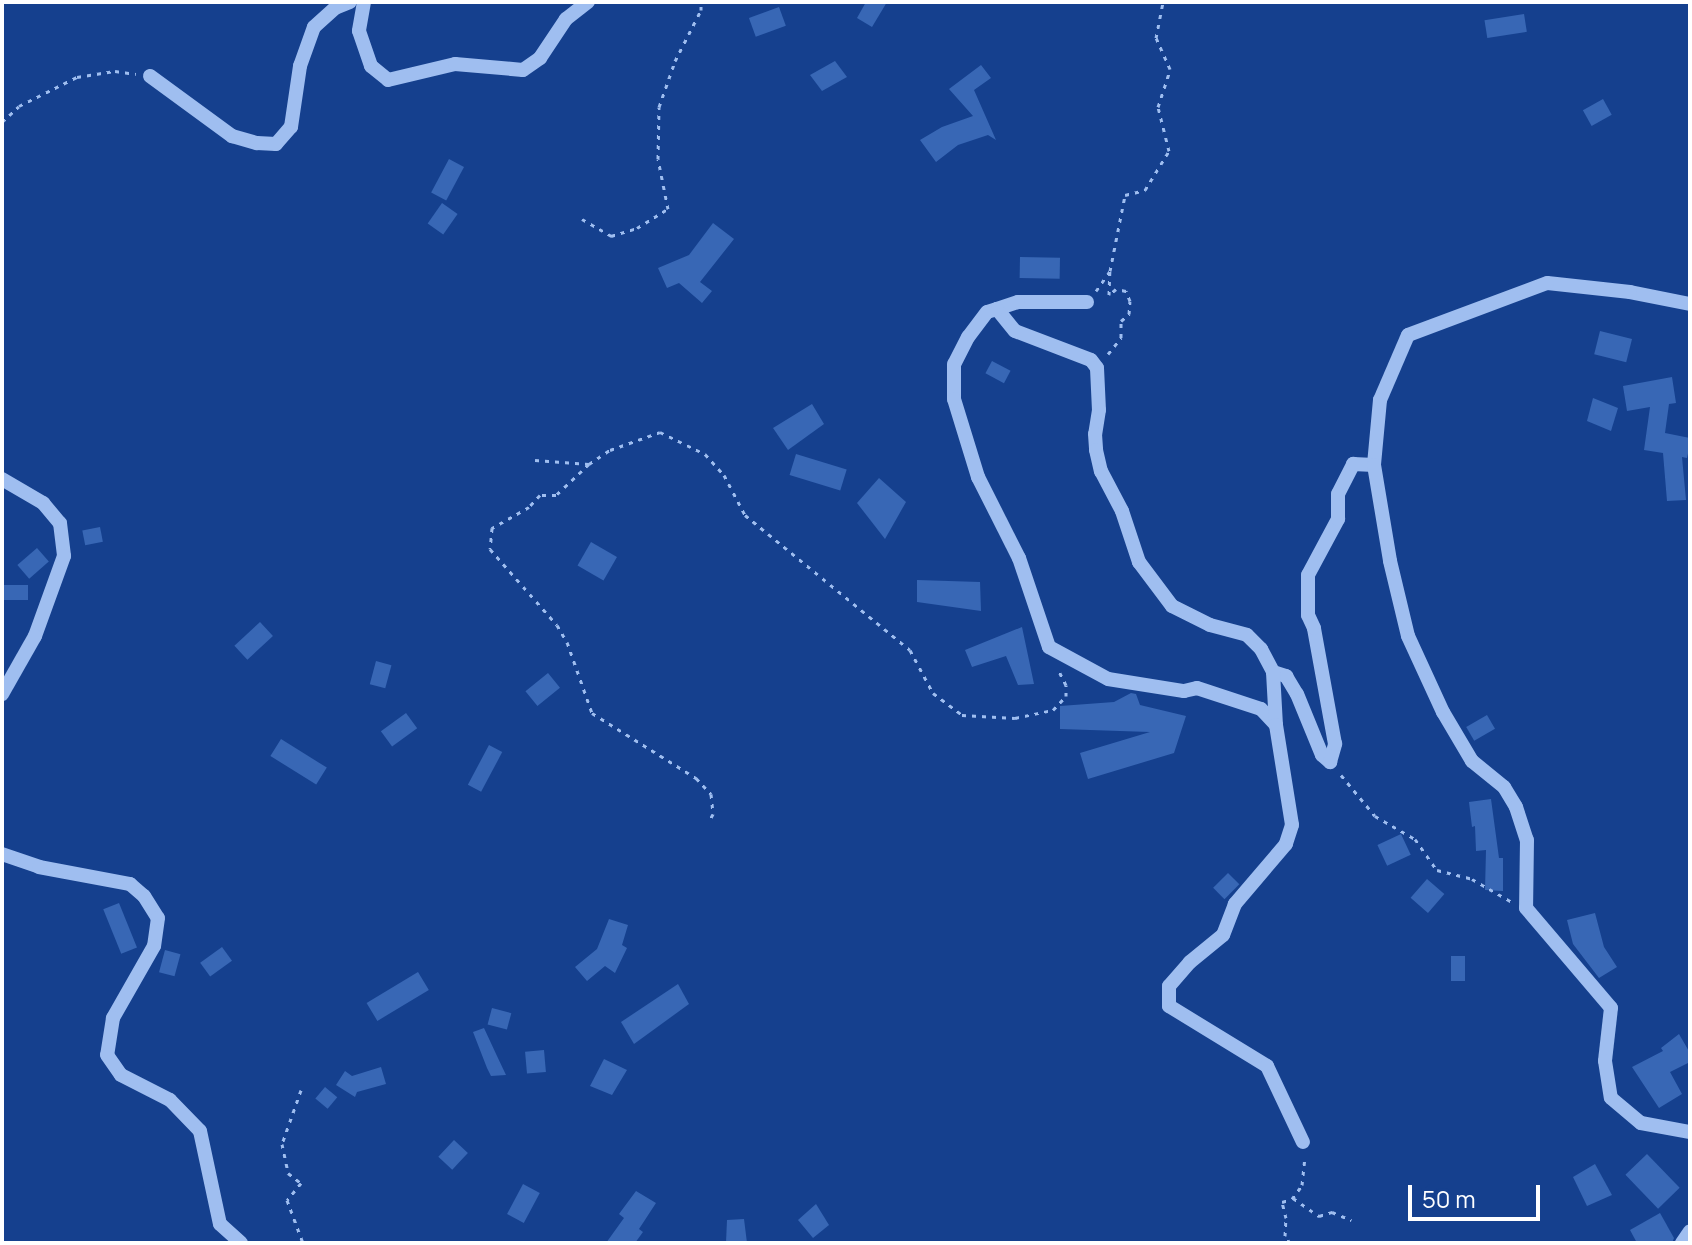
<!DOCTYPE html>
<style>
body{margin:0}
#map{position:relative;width:1692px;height:1245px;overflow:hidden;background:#15408e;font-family:Manrope,sans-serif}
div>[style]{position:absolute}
.building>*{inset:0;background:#3867b5;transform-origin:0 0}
.path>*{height:3px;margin-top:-1.5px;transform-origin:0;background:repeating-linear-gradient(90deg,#9fbef0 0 4px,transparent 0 10px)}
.minor>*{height:14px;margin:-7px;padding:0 7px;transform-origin:7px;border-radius:7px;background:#9fbef0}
span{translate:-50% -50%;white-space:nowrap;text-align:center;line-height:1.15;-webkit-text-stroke:6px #15408e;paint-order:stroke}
.frame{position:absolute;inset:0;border:4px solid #fff;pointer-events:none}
.scale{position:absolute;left:1408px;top:1185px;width:132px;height:36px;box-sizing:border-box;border:4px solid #fff;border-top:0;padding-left:10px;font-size:24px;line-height:28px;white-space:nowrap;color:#fff;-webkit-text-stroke:6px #15408e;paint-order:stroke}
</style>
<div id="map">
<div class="building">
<div style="clip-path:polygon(866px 2px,887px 2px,872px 27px,857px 18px)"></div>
<div style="left:779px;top:7px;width:20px;height:32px;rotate:70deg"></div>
<div style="left:1524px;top:14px;width:18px;height:40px;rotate:81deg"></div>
<div style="clip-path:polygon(835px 61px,847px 77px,822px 91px,810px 75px)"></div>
<div style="clip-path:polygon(981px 65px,991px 78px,974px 90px,996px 140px,988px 135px,958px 145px,936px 162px,920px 140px,942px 127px,973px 116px,949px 89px)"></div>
<div style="left:1603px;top:99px;width:18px;height:23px;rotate:61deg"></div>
<div style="left:449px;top:159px;width:17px;height:38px;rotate:28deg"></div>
<div style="left:442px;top:203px;width:19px;height:25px;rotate:35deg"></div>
<div style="clip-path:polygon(713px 223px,734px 239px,700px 282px,712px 291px,702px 303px,679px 283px,667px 288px,658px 268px,689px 255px)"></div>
<div style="left:1020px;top:257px;width:40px;height:21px;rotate:1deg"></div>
<div style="left:1600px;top:331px;width:33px;height:24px;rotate:14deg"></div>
<div style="left:992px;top:361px;width:21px;height:14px;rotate:28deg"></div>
<div style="clip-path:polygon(1672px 377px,1676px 403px,1669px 404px,1665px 433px,1690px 438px,1690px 444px,1687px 458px,1682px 457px,1686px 500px,1667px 501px,1663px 453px,1644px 450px,1650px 407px,1627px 411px,1623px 386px)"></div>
<div style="clip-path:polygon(1593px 398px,1618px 408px,1611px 431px,1587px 421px)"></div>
<div style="clip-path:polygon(812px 404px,824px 424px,788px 450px,773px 428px)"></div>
<div style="left:796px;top:454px;width:53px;height:22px;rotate:17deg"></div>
<div style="clip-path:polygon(879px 478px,906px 502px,885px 539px,857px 503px)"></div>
<div style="left:100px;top:527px;width:15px;height:18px;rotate:79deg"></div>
<div style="left:591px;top:542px;width:30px;height:27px;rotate:30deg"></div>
<div style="left:37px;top:548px;width:18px;height:26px;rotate:49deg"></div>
<div style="clip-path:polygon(917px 580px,980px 582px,981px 611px,917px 602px)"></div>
<div style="left:2px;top:585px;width:26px;height:15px"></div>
<div style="left:260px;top:622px;width:19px;height:35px;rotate:47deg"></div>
<div style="clip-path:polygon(1022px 627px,1034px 684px,1018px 685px,1006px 656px,972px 667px,965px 650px)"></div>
<div style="left:376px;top:661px;width:16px;height:24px;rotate:15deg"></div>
<div style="left:548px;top:673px;width:19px;height:29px;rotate:51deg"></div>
<div style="clip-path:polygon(1131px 693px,1136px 694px,1140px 705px,1186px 716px,1174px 753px,1088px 779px,1080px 753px,1150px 732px,1060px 729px,1060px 706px,1114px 702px)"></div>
<div style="left:406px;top:713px;width:19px;height:31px;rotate:54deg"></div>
<div style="left:1487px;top:715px;width:16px;height:24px;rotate:60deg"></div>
<div style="left:281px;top:739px;width:54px;height:20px;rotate:32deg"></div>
<div style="left:489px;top:745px;width:15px;height:45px;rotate:28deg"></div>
<div style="clip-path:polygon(1491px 799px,1499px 858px,1503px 858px,1503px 891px,1485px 890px,1486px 850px,1476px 851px,1475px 826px,1472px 827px,1469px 802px)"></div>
<div style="left:1401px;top:834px;width:23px;height:26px;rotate:65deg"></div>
<div style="left:1228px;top:873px;width:16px;height:21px;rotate:45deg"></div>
<div style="left:1427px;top:879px;width:23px;height:25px;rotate:41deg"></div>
<div style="left:119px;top:903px;width:48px;height:17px;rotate:68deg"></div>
<div style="clip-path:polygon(1595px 913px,1604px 947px,1617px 967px,1599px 978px,1573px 944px,1567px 920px)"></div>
<div style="clip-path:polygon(609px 919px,628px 925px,622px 945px,627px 948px,615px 973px,605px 966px,587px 981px,575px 967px,597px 949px)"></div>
<div style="left:222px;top:947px;width:17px;height:27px;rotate:54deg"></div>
<div style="left:165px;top:950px;width:16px;height:23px;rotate:15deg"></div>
<div style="left:1451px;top:956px;width:14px;height:25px"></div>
<div style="left:418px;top:972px;width:21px;height:60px;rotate:59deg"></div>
<div style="clip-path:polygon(678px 984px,689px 1004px,634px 1044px,621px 1022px)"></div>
<div style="left:492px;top:1008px;width:20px;height:17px;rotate:15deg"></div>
<div style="clip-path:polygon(484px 1028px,497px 1056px,506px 1075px,491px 1076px,487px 1068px,473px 1032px)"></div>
<div style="clip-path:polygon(1679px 1034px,1690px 1053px,1690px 1062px,1670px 1072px,1682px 1094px,1659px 1108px,1632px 1067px,1663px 1051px,1661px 1048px)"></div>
<div style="left:544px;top:1050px;width:22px;height:19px;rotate:85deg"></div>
<div style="clip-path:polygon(604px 1059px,627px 1070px,612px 1095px,590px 1086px)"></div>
<div style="clip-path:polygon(381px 1067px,386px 1084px,357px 1092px,355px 1097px,336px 1085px,345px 1071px,352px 1076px)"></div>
<div style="left:325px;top:1087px;width:16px;height:15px;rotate:40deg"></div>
<div style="left:454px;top:1140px;width:19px;height:23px;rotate:43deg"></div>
<div style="left:1647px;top:1154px;width:47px;height:30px;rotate:46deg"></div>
<div style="clip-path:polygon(1595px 1164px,1612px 1195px,1587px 1206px,1573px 1177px)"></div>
<div style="left:523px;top:1184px;width:19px;height:34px;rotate:28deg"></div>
<div style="clip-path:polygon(636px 1191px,656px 1203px,639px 1229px,643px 1232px,635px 1243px,606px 1243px,624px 1218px,619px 1214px)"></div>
<div style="clip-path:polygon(816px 1204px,829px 1225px,813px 1238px,798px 1220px)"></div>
<div style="clip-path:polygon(1660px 1213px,1674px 1238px,1672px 1243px,1637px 1243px,1630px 1230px)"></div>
<div style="clip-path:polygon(744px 1219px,747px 1243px,726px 1243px,727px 1220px)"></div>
</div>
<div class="path">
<div style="left:2px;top:122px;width:23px;rotate:-43deg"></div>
<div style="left:19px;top:106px;width:65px;rotate:-26.6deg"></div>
<div style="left:77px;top:77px;width:38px;rotate:-9deg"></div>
<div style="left:115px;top:71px;width:21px;rotate:8deg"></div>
<div style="left:582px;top:219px;width:34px;rotate:30deg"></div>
<div style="left:611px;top:236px;width:27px;rotate:-17deg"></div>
<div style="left:637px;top:228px;width:36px;rotate:-32deg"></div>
<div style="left:668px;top:209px;width:51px;rotate:-101.3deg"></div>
<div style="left:658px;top:159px;width:52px;rotate:-88.9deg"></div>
<div style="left:659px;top:107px;width:49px;rotate:-70.8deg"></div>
<div style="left:675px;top:61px;width:57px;rotate:-63deg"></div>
<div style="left:701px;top:10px;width:8px;rotate:-90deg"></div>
<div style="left:1096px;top:291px;width:24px;rotate:-55deg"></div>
<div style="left:1110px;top:271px;width:77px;rotate:-78.8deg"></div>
<div style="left:1125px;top:195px;width:21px;rotate:-14deg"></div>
<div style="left:1145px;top:190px;width:46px;rotate:-58.4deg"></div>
<div style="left:1169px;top:151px;width:45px;rotate:-104deg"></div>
<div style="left:1158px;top:107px;width:40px;rotate:-72deg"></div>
<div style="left:1170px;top:69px;width:34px;rotate:-114deg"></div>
<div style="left:1156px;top:38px;width:37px;rotate:-79deg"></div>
<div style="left:1108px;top:354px;width:21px;rotate:-51deg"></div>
<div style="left:1121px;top:338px;width:17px;rotate:-90deg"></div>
<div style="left:1121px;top:321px;width:11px;rotate:-41deg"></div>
<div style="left:1129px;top:314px;width:13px;rotate:-86deg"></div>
<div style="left:1130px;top:301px;width:11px;rotate:-112deg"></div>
<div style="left:1126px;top:291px;width:10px;rotate:-169deg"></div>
<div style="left:1116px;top:289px;width:9px;rotate:139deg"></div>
<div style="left:1109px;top:295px;width:24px;rotate:-88deg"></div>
<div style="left:535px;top:460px;width:54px;rotate:4.2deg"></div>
<div style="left:589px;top:464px;width:25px;rotate:-34deg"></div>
<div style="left:610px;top:450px;width:53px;rotate:-19.8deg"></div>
<div style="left:660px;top:432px;width:50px;rotate:26.1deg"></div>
<div style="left:705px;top:454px;width:28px;rotate:48deg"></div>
<div style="left:724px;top:475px;width:45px;rotate:62.3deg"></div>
<div style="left:745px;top:515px;width:213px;rotate:39.3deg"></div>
<div style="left:910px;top:650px;width:49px;rotate:61.9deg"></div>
<div style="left:933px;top:693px;width:36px;rotate:37deg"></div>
<div style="left:962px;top:715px;width:53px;rotate:3.2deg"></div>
<div style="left:1015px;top:718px;width:39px;rotate:-12deg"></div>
<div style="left:1053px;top:710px;width:19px;rotate:-47deg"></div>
<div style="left:1066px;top:696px;width:11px;rotate:-90deg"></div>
<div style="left:1066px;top:685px;width:16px;rotate:-117deg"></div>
<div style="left:589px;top:464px;width:45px;rotate:136.8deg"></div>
<div style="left:556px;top:495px;width:16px;rotate:180deg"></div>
<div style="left:540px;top:495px;width:16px;rotate:133deg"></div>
<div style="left:529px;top:507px;width:43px;rotate:150.4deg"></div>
<div style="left:492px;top:528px;width:21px;rotate:95deg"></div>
<div style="left:490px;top:549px;width:101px;rotate:48.6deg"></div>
<div style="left:557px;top:625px;width:20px;rotate:60deg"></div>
<div style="left:567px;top:642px;width:75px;rotate:70.6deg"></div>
<div style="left:592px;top:713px;width:123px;rotate:32deg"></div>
<div style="left:696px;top:778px;width:22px;rotate:47deg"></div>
<div style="left:711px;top:794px;width:20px;rotate:84deg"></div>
<div style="left:713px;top:814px;width:8px;rotate:120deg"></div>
<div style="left:1341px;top:775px;width:53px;rotate:50.3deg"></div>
<div style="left:1375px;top:816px;width:46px;rotate:29.9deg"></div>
<div style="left:1415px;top:839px;width:38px;rotate:55deg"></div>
<div style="left:1437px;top:870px;width:36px;rotate:14deg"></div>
<div style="left:1472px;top:879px;width:46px;rotate:29.9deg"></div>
<div style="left:301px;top:1090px;width:57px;rotate:109.4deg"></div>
<div style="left:282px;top:1144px;width:30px;rotate:78deg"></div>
<div style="left:288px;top:1173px;width:16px;rotate:38deg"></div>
<div style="left:301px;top:1183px;width:22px;rotate:129deg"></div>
<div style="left:287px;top:1200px;width:46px;rotate:69.6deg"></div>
<div style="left:1293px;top:1198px;width:32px;rotate:35deg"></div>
<div style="left:1319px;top:1216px;width:14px;rotate:-17deg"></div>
<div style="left:1332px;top:1212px;width:21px;rotate:23deg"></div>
<div style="left:1290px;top:1243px;width:9px;rotate:-126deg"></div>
<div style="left:1285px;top:1236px;width:18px;rotate:-87deg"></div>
<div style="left:1286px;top:1218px;width:16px;rotate:-104deg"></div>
<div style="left:1282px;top:1202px;width:10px;rotate:-17deg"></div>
<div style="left:1292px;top:1199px;width:17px;rotate:-54deg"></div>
<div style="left:1302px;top:1185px;width:28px;rotate:-84deg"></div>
</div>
<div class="minor">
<div style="left:364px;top:2px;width:29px;rotate:100deg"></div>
<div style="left:359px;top:31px;width:37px;rotate:71deg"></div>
<div style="left:371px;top:66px;width:22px;rotate:39deg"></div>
<div style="left:388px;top:80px;width:69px;rotate:-13.4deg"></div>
<div style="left:455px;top:64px;width:68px;rotate:5deg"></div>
<div style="left:523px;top:70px;width:21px;rotate:-35deg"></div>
<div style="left:540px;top:58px;width:47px;rotate:-56.3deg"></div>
<div style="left:566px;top:19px;width:28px;rotate:-38deg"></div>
<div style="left:150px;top:76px;width:102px;rotate:36.2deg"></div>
<div style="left:232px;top:136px;width:26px;rotate:16deg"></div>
<div style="left:257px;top:143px;width:19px;rotate:3deg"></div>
<div style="left:276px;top:144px;width:23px;rotate:-49deg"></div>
<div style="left:291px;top:127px;width:62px;rotate:-81.6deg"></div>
<div style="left:300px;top:66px;width:41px;rotate:-70.3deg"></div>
<div style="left:314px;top:27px;width:28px;rotate:-42deg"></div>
<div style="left:335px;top:8px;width:16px;rotate:-22deg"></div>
<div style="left:1087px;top:302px;width:69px;rotate:180deg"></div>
<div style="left:1018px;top:302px;width:22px;rotate:162deg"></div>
<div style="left:997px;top:309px;width:28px;rotate:51deg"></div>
<div style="left:1015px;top:331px;width:81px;rotate:20.9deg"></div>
<div style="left:1091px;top:360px;width:10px;rotate:53deg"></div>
<div style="left:1097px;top:368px;width:42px;rotate:87.3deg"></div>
<div style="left:1099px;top:410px;width:24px;rotate:99deg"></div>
<div style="left:1095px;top:434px;width:16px;rotate:86deg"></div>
<div style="left:1096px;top:450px;width:22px;rotate:77deg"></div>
<div style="left:1101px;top:471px;width:45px;rotate:62.3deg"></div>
<div style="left:1122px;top:511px;width:54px;rotate:71.6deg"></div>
<div style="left:1139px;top:562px;width:55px;rotate:53.1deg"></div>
<div style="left:1172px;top:606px;width:42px;rotate:26.6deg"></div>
<div style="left:1210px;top:625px;width:38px;rotate:15deg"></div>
<div style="left:1247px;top:635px;width:20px;rotate:45deg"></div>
<div style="left:1261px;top:649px;width:26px;rotate:62deg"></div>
<div style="left:1273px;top:672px;width:14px;rotate:17deg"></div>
<div style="left:1286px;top:676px;width:21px;rotate:59deg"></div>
<div style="left:1297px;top:694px;width:66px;rotate:67.7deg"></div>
<div style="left:1322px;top:755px;width:11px;rotate:41deg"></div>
<div style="left:1330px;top:762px;width:19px;rotate:-74deg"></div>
<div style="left:1335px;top:744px;width:118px;rotate:-100.3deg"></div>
<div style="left:1314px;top:628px;width:14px;rotate:-115deg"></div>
<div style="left:1308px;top:615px;width:40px;rotate:-90deg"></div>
<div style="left:1308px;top:575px;width:64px;rotate:-61.8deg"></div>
<div style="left:1338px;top:519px;width:25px;rotate:-90deg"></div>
<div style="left:1338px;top:494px;width:34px;rotate:-63deg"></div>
<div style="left:1353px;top:464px;width:21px;rotate:3deg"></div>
<div style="left:1690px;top:304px;width:61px;rotate:-168.7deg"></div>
<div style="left:1630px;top:292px;width:83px;rotate:-173.8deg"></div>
<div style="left:1547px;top:283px;width:148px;rotate:159.5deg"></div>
<div style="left:1408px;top:335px;width:71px;rotate:113.3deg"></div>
<div style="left:1380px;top:400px;width:65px;rotate:95.3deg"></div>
<div style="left:1374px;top:465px;width:97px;rotate:80.5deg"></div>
<div style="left:1390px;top:561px;width:77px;rotate:76.5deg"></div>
<div style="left:1408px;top:636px;width:84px;rotate:65.3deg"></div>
<div style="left:1443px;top:712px;width:57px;rotate:59.4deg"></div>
<div style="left:1472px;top:761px;width:41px;rotate:39.1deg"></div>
<div style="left:1504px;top:787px;width:23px;rotate:59deg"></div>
<div style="left:1516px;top:807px;width:35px;rotate:72deg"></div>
<div style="left:1527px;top:840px;width:68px;rotate:90.8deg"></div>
<div style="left:1526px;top:908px;width:131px;rotate:49.6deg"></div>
<div style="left:1611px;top:1008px;width:53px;rotate:96.5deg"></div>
<div style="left:1605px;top:1061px;width:37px;rotate:81deg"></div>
<div style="left:1611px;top:1098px;width:39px;rotate:40deg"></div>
<div style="left:1641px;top:1123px;width:50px;rotate:10.4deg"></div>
<div style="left:997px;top:309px;width:10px;rotate:163deg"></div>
<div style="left:987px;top:312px;width:31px;rotate:127deg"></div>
<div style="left:968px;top:337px;width:30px;rotate:117deg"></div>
<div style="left:954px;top:364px;width:35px;rotate:90deg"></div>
<div style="left:954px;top:399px;width:82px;rotate:72.9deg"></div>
<div style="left:978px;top:477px;width:91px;rotate:63.2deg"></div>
<div style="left:1019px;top:558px;width:94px;rotate:71.4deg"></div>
<div style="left:1049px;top:647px;width:67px;rotate:28.5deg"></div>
<div style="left:1108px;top:679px;width:77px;rotate:9deg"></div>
<div style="left:1184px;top:691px;width:13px;rotate:-13deg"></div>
<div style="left:1197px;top:688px;width:67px;rotate:18.2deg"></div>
<div style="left:1261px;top:709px;width:22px;rotate:47deg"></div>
<div style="left:2px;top:479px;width:48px;rotate:30.3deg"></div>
<div style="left:43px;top:503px;width:26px;rotate:50deg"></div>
<div style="left:60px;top:523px;width:33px;rotate:83deg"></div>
<div style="left:64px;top:556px;width:85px;rotate:109.9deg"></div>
<div style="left:35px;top:636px;width:67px;rotate:119.6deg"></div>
<div style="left:1273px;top:672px;width:53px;rotate:86.8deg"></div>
<div style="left:1276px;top:725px;width:101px;rotate:80.9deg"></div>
<div style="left:1292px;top:825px;width:20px;rotate:108deg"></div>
<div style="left:1286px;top:844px;width:79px;rotate:130.4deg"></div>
<div style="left:1235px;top:904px;width:33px;rotate:111deg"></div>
<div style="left:1223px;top:935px;width:43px;rotate:140.7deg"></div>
<div style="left:1190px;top:962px;width:32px;rotate:131deg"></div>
<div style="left:1169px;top:986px;width:20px;rotate:90deg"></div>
<div style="left:1169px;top:1006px;width:115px;rotate:31.5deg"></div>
<div style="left:1267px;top:1066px;width:84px;rotate:64.7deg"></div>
<div style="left:2px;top:854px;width:39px;rotate:19deg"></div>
<div style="left:39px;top:867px;width:93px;rotate:10.6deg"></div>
<div style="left:130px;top:884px;width:18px;rotate:41deg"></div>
<div style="left:144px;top:896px;width:26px;rotate:58deg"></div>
<div style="left:158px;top:918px;width:28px;rotate:98deg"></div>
<div style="left:154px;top:946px;width:83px;rotate:119.7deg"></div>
<div style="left:113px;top:1018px;width:37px;rotate:99deg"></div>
<div style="left:107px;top:1055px;width:24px;rotate:55deg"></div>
<div style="left:121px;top:1075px;width:55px;rotate:27deg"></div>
<div style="left:170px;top:1100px;width:43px;rotate:45.9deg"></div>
<div style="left:200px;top:1131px;width:95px;rotate:77.9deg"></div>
<div style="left:220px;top:1224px;width:28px;rotate:42deg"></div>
<div style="left:1682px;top:1243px;width:14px;rotate:-56deg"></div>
</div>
<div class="frame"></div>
<div class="scale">50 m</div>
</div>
